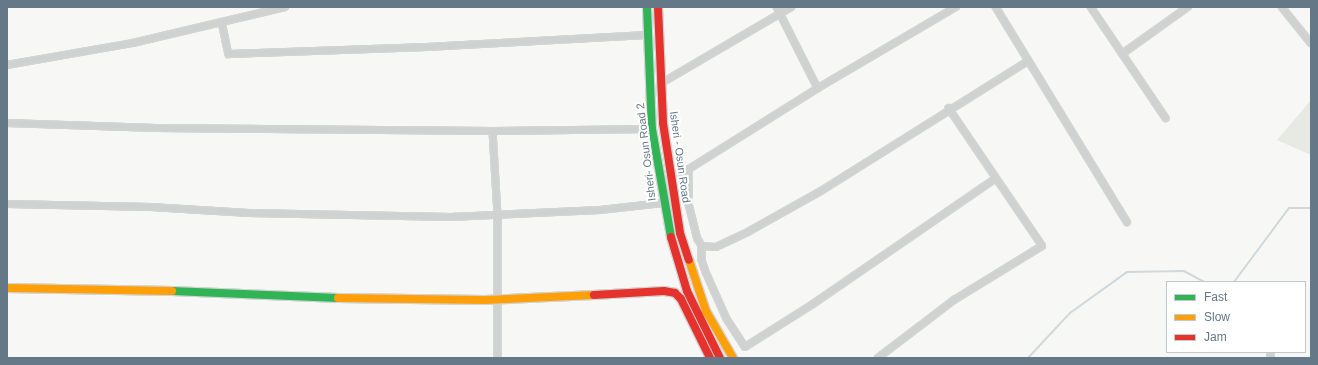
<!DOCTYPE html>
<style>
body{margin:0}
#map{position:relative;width:1318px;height:365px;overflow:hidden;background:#f7f7f5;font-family:Arial,sans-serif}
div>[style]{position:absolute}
.green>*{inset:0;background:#e6eae3}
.stream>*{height:2px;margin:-1px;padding:0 1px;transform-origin:1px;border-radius:1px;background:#d0d8dc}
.roads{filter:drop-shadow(1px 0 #d3d5d5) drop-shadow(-1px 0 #d3d5d5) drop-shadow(0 1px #d3d5d5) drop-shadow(0 -1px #d3d5d5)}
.street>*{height:5.5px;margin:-2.75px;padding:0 2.75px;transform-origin:2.75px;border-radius:2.75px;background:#d0d2d2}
.fast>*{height:8px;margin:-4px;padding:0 4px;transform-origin:4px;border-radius:4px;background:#30b455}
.slow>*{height:8px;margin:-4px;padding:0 4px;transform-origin:4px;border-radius:4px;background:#ff9f0a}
.jam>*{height:8px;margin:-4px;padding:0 4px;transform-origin:4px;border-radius:4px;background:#e5322d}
span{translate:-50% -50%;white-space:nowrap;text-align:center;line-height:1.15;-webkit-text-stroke:4px #fff;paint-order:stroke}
.street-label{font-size:11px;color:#647888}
.frame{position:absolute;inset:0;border:8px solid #647888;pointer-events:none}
.legend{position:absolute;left:1166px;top:281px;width:140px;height:72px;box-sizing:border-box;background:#fff;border:1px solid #c1c9cf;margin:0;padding:5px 7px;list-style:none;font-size:12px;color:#647888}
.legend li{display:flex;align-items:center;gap:8px;height:20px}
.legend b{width:20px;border:1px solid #c1c9cf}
</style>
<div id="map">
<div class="green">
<div style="clip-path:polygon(1311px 100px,1311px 155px,1277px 140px)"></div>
</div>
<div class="stream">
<div style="left:1234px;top:282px;width:92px;rotate:-53.4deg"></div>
<div style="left:1289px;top:208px;width:22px"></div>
<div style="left:1028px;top:358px;width:62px;rotate:-47deg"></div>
<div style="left:1070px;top:313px;width:70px;rotate:-35.7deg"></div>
<div style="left:1127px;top:272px;width:57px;rotate:-1deg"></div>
<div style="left:1184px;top:271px;width:24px;rotate:28deg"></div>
</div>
<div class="roads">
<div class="street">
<div style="left:777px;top:7px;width:91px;rotate:63.2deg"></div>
<div style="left:996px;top:7px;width:252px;rotate:58.6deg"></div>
<div style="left:1091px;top:7px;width:134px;rotate:56deg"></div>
<div style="left:1282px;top:7px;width:46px;rotate:51.1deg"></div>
<div style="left:222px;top:22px;width:33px;rotate:78deg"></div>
<div style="left:229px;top:54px;width:198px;rotate:-2deg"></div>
<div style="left:427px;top:47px;width:220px;rotate:-3.1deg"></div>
<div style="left:1122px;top:54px;width:81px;rotate:-35.5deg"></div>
<div style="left:7px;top:65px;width:128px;rotate:-9.9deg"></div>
<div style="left:133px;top:43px;width:156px;rotate:-13.3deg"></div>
<div style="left:660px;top:84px;width:152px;rotate:-30.4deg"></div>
<div style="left:7px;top:123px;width:149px;rotate:1.9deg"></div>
<div style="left:156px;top:128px;width:337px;rotate:0.5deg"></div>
<div style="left:493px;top:131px;width:159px;rotate:-0.7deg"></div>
<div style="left:493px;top:131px;width:83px;rotate:86.6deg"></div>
<div style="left:498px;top:214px;width:144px;rotate:90deg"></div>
<div style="left:689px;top:169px;width:35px;rotate:90deg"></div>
<div style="left:689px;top:204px;width:36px;rotate:76deg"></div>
<div style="left:698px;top:239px;width:8px;rotate:60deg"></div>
<div style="left:702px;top:246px;width:14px;rotate:4deg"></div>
<div style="left:716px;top:247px;width:35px;rotate:-25deg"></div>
<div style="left:748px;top:232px;width:84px;rotate:-29.3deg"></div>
<div style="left:821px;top:191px;width:244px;rotate:-32.1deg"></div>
<div style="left:670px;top:176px;width:20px;rotate:-20deg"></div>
<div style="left:689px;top:169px;width:152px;rotate:-32.1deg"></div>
<div style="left:818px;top:88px;width:160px;rotate:-30.4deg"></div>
<div style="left:7px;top:204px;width:144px;rotate:1.2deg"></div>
<div style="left:151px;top:207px;width:98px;rotate:3.5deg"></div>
<div style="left:249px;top:213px;width:202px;rotate:1.1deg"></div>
<div style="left:451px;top:217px;width:149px;rotate:-2.7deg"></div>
<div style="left:600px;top:210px;width:63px;rotate:-6.3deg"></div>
<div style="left:702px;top:246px;width:14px;rotate:90deg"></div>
<div style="left:702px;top:260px;width:13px;rotate:72deg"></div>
<div style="left:706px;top:272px;width:51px;rotate:65.9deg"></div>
<div style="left:727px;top:319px;width:33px;rotate:57deg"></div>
<div style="left:745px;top:347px;width:80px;rotate:-32.3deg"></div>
<div style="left:813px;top:304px;width:221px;rotate:-34.5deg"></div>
<div style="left:1271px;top:352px;width:6px;rotate:90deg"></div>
<div style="left:878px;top:358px;width:96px;rotate:-37.3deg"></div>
<div style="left:954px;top:300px;width:103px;rotate:-31.5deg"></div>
<div style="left:1042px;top:246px;width:166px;rotate:-124.2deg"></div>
</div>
<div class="fast">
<div style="left:647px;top:7px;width:122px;rotate:87.7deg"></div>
<div style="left:652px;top:129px;width:110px;rotate:80deg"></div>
<div style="left:172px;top:291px;width:166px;rotate:2.4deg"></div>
</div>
<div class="slow">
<div style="left:689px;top:260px;width:54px;rotate:71.6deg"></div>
<div style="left:706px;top:311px;width:54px;rotate:60.1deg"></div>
<div style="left:7px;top:288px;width:165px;rotate:1deg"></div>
<div style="left:338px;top:298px;width:147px;rotate:0.8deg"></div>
<div style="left:485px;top:300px;width:109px;rotate:-2.6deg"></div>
</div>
<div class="jam">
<div style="left:658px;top:7px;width:116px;rotate:87.5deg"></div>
<div style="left:663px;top:123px;width:111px;rotate:81.2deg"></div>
<div style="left:680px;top:233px;width:28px;rotate:72deg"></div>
<div style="left:671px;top:237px;width:56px;rotate:73.5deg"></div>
<div style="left:687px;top:291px;width:75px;rotate:63.8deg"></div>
<div style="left:594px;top:295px;width:70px;rotate:-3.3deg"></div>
<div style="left:664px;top:291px;width:11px;rotate:10deg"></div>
<div style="left:675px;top:293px;width:8px;rotate:45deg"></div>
<div style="left:681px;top:299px;width:66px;rotate:63.8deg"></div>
</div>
</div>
<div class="street-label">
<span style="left:646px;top:152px;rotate:-97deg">Isheri- Osun Road 2</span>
<span style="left:680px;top:157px;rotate:82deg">Isheri - Osun Road</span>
</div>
<div class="frame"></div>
<ul class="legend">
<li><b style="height:5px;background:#30b455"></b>Fast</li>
<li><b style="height:5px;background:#ff9f0a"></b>Slow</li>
<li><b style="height:5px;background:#e5322d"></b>Jam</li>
</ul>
</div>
